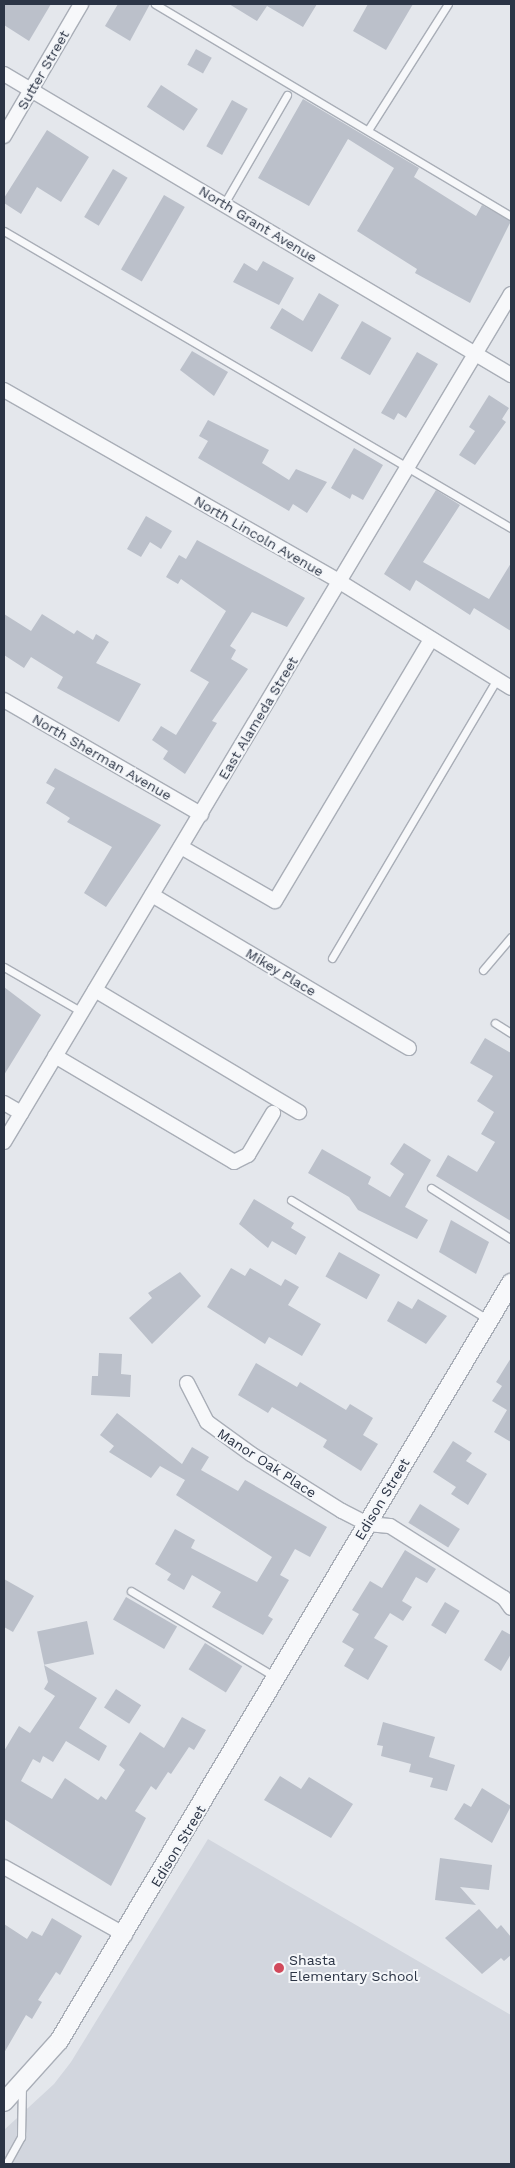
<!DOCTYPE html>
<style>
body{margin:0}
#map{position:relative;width:515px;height:2168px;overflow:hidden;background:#e4e7ec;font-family:"Work Sans",sans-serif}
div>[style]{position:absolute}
.built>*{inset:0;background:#d2d6de}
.building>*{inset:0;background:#bbc0ca;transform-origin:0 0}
.roads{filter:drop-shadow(1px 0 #a9aeb7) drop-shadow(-1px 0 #a9aeb7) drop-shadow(0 1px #a9aeb7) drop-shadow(0 -1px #a9aeb7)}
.service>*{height:7px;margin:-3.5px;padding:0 3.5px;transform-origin:3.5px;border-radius:3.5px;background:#f7f8fa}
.minor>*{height:14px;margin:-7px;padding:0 7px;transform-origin:7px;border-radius:7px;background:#f7f8fa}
.tertiary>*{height:18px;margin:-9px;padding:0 9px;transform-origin:9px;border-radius:9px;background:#f7f8fa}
.dots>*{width:14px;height:14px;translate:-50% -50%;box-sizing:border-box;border:2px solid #f4f6f9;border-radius:50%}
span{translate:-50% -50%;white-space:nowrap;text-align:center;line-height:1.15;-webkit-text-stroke:4px #f4f6f9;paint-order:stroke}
.street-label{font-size:14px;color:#2b3445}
.poi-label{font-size:14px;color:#2b3445}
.left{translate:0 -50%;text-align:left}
.frame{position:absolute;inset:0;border:5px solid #2b3445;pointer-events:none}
</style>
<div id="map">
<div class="built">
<div style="clip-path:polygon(208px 1839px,511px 2015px,511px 2164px,4px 2164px,4px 2130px,54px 2084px,71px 2062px)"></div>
</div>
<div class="building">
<div style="clip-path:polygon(4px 4px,51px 4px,29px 41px,4px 25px)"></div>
<div style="clip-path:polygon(118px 4px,150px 4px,130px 41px,105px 26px)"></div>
<div style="clip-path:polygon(229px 4px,317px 4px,303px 27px,267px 6px,257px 21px)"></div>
<div style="clip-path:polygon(368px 4px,413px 4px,386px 50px,353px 31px)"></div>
<div style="left:196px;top:49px;width:18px;height:18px;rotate:29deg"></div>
<div style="left:161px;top:85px;width:44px;height:26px;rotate:33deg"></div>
<div style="clip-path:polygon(303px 99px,419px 168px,414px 177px,476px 216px,482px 205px,511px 221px,470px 303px,415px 273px,417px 269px,357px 231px,394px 168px,348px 139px,309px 206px,258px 178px)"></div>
<div style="left:232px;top:100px;width:18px;height:53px;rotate:29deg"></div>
<div style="clip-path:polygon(47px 130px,89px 157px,61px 202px,37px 187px,21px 214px,4px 203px,4px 198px)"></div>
<div style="left:113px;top:169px;width:17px;height:56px;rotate:31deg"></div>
<div style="left:164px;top:195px;width:24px;height:86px;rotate:30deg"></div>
<div style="clip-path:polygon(263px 261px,294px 278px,279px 305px,233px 282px,244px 263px,257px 271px)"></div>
<div style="clip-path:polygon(319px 293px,339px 305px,312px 352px,270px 328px,282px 308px,303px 321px)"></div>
<div style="left:362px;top:321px;width:34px;height:43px;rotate:30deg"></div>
<div style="clip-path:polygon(192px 351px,228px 372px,214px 396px,180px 370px)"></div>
<div style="clip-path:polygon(417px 352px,438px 364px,406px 418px,398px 413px,394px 420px,381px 413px)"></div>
<div style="clip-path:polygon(489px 395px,509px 408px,502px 419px,506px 422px,475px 465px,459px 455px,475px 431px,469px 427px)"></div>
<div style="clip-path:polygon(208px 420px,269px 450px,262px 463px,289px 480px,296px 469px,327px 482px,307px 513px,293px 504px,289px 511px,198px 458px,208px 441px,199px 436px)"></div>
<div style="clip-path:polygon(354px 448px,383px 465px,363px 500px,352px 494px,350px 499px,331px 488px)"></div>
<div style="clip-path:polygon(436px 490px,460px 505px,423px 562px,489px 599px,511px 563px,511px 631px,474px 608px,470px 615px,416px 580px,410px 591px,384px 574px)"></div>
<div style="clip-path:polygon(146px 516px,172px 531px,161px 549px,150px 542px,141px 557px,127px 549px)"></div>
<div style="clip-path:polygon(197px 540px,305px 598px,287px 627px,252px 612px,230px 646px,236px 650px,231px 659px,248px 669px,212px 721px,217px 723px,185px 774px,163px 759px,168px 751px,152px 740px,161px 726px,176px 735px,209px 682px,190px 671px,226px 611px,181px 579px,178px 584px,166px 577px,179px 555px,186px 559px)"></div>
<div style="clip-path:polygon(4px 614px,31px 631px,42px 614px,74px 634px,77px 630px,93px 640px,96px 634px,109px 642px,96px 663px,141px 684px,119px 722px,57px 688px,63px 677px,31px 657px,24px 668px,4px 655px)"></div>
<div style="clip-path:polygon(55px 768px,161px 825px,106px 907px,84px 893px,112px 847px,67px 822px,70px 818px,46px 803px,55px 788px,46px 783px)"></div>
<div style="clip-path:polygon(4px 987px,41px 1015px,4px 1075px)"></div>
<div style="clip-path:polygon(485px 1038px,511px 1053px,511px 1221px,436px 1176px,448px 1155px,477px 1172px,495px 1142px,481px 1134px,494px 1112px,477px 1101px,493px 1076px,470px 1063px)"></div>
<div style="clip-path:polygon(404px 1143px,431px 1160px,405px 1207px,428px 1220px,417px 1239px,358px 1210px,349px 1197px,308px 1173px,322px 1149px,371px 1177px,368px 1184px,390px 1197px,404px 1174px,390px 1164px)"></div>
<div style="clip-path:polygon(254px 1199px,294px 1223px,291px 1228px,306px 1237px,296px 1255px,272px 1241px,268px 1248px,239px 1224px)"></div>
<div style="clip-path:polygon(451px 1220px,489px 1242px,476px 1274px,439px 1252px)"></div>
<div style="left:339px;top:1252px;width:47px;height:28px;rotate:29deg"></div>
<div style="clip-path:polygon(231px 1268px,245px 1276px,250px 1268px,281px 1286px,285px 1279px,299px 1287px,288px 1305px,321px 1324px,302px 1356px,269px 1337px,265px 1344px,207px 1307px)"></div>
<div style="clip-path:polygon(180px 1272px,201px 1296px,152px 1344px,129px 1318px,152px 1298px,148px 1293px)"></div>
<div style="clip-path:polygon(418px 1299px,447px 1316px,426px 1344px,387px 1321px,398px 1301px,412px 1309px)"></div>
<div style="clip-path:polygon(99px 1353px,122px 1354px,121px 1374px,131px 1375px,130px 1397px,91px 1395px,92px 1376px,98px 1376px)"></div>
<div style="clip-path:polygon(511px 1358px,511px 1442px,494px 1432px,507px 1410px,492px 1401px,502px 1386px,496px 1382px)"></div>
<div style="clip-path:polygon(256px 1363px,297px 1387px,300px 1382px,346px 1410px,350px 1404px,373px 1418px,363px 1435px,378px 1444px,361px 1471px,323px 1447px,327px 1440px,272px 1407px,268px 1413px,238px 1395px)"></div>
<div style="clip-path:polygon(117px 1413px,182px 1464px,192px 1447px,209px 1457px,201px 1470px,238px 1491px,245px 1480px,327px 1527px,310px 1557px,295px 1549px,280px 1575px,289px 1580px,268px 1616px,273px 1619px,263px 1635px,212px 1607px,221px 1592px,192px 1575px,184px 1590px,167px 1580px,171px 1574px,155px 1564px,175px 1529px,195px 1540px,191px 1548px,257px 1582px,272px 1557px,176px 1495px,185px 1480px,160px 1466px,151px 1478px,109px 1452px,114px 1446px,100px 1435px)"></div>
<div style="clip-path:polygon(453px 1441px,472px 1453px,466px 1461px,487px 1474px,468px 1505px,451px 1494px,456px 1487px,433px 1472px)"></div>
<div style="left:420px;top:1504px;width:47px;height:22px;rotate:32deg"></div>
<div style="clip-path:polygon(405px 1550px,436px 1569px,427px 1583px,416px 1577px,402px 1601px,412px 1607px,403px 1621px,390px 1613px,374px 1638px,388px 1646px,368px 1680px,344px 1666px,354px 1649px,342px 1642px,359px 1614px,352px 1610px,370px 1581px,382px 1588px)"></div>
<div style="clip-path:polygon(4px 1579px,34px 1596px,13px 1632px,4px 1627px)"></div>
<div style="left:126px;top:1597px;width:59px;height:26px;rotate:30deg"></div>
<div style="left:445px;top:1602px;width:17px;height:27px;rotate:31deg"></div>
<div style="left:87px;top:1621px;width:34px;height:51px;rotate:78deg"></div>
<div style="clip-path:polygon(502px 1630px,511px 1635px,511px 1654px,501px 1671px,484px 1660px)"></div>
<div style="left:205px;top:1643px;width:44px;height:31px;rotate:32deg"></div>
<div style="clip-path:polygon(44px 1665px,97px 1698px,79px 1728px,107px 1746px,99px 1761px,66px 1741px,53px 1762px,43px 1756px,40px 1763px,33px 1759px,21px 1781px,52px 1799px,65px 1778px,98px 1800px,101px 1796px,106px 1800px,125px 1770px,119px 1765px,140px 1732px,164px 1748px,182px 1717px,206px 1730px,194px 1750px,189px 1747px,171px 1774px,168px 1772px,156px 1790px,151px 1786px,135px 1811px,146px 1818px,111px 1886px,4px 1819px,4px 1751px,19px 1726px,30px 1733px,55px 1696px,44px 1689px,48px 1682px)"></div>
<div style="left:116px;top:1689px;width:30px;height:22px;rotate:33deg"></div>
<div style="clip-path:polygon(383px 1722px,435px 1737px,429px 1757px,455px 1765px,447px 1791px,430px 1787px,433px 1778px,409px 1772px,411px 1764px,381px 1756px,383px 1746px,377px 1745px)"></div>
<div style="clip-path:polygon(280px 1776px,301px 1789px,309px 1777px,353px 1804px,331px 1838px,264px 1800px)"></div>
<div style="clip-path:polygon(482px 1788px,511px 1806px,492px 1843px,454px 1819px,464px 1803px,471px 1807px)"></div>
<div style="clip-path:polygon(440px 1858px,492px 1865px,489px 1890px,460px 1887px,476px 1905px,435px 1900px)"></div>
<div style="clip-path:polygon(479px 1909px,497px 1929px,501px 1925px,511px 1937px,511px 1955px,504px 1961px,501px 1958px,482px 1974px,445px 1938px)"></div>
<div style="clip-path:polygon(52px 1918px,82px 1936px,60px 1975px,56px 1972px,38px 2000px,42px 2002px,32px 2019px,26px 2015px,4px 2053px,4px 1924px,27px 1939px,32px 1931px,42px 1936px)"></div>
</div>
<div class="roads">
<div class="service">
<div style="left:155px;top:4px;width:414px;rotate:30.8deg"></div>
<div style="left:368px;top:130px;width:149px;rotate:-57.6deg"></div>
<div style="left:224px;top:204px;width:126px;rotate:-60deg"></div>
<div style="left:4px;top:231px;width:588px;rotate:30.36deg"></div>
<div style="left:332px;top:958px;width:324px;rotate:-59.4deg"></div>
<div style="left:4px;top:967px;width:90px;rotate:30deg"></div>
<div style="left:483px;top:970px;width:43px;rotate:-49.7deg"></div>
<div style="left:495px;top:1023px;width:19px;rotate:32deg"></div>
<div style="left:431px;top:1188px;width:95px;rotate:32.5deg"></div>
<div style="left:291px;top:1200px;width:232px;rotate:31.2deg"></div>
<div style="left:131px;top:1591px;width:168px;rotate:30.8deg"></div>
<div style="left:6px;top:2164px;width:31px;rotate:-61deg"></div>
<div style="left:21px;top:2137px;width:51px;rotate:-88.9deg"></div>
</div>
<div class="minor">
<div style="left:4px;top:74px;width:590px;rotate:30.7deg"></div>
<div style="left:4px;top:136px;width:153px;rotate:-59.7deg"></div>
<div style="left:4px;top:390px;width:387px;rotate:29.7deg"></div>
<div style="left:340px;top:582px;width:201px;rotate:31.8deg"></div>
<div style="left:4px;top:700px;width:228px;rotate:30.1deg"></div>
<div style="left:181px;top:847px;width:108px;rotate:29.9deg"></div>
<div style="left:275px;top:901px;width:305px;rotate:-59.2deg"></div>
<div style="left:152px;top:895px;width:299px;rotate:30.8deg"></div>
<div style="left:95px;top:990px;width:238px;rotate:30.9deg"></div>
<div style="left:55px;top:1056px;width:208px;rotate:30.6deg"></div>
<div style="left:234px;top:1162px;width:16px;rotate:-27deg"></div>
<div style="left:248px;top:1155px;width:49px;rotate:-59.2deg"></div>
<div style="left:4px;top:1103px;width:20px;rotate:30deg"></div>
<div style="left:4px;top:1142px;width:988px;rotate:-59.13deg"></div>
<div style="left:187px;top:1383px;width:44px;rotate:62.9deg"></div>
<div style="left:207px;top:1422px;width:54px;rotate:36deg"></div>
<div style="left:251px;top:1454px;width:107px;rotate:32.1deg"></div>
<div style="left:342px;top:1511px;width:28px;rotate:27deg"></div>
<div style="left:367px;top:1524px;width:23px;rotate:5deg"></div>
<div style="left:390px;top:1526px;width:135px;rotate:32.3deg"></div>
<div style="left:504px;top:1598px;width:12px;rotate:55deg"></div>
<div style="left:4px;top:1867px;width:139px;rotate:29.3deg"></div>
</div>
<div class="tertiary">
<div style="left:4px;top:2102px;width:82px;rotate:-48deg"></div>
<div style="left:59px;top:2041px;width:883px;rotate:-59.19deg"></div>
</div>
</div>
<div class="dots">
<div style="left:279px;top:1968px;background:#d1495b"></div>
</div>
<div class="street-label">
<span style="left:43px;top:70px;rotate:-60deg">Sutter Street</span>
<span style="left:258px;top:224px;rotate:31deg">North Grant Avenue</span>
<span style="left:259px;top:536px;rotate:30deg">North Lincoln Avenue</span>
<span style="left:258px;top:718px;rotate:-59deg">East Alameda Street</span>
<span style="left:102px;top:757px;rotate:30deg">North Sherman Avenue</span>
<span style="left:281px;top:972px;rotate:31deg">Mikey Place</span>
<span style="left:267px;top:1463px;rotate:33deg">Manor Oak Place</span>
<span style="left:382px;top:1499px;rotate:-59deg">Edison Street</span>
<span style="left:178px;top:1846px;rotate:-59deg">Edison Street</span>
</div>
<div class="poi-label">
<span class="left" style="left:289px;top:1968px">Shasta<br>Elementary School</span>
</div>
<div class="frame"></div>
</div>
